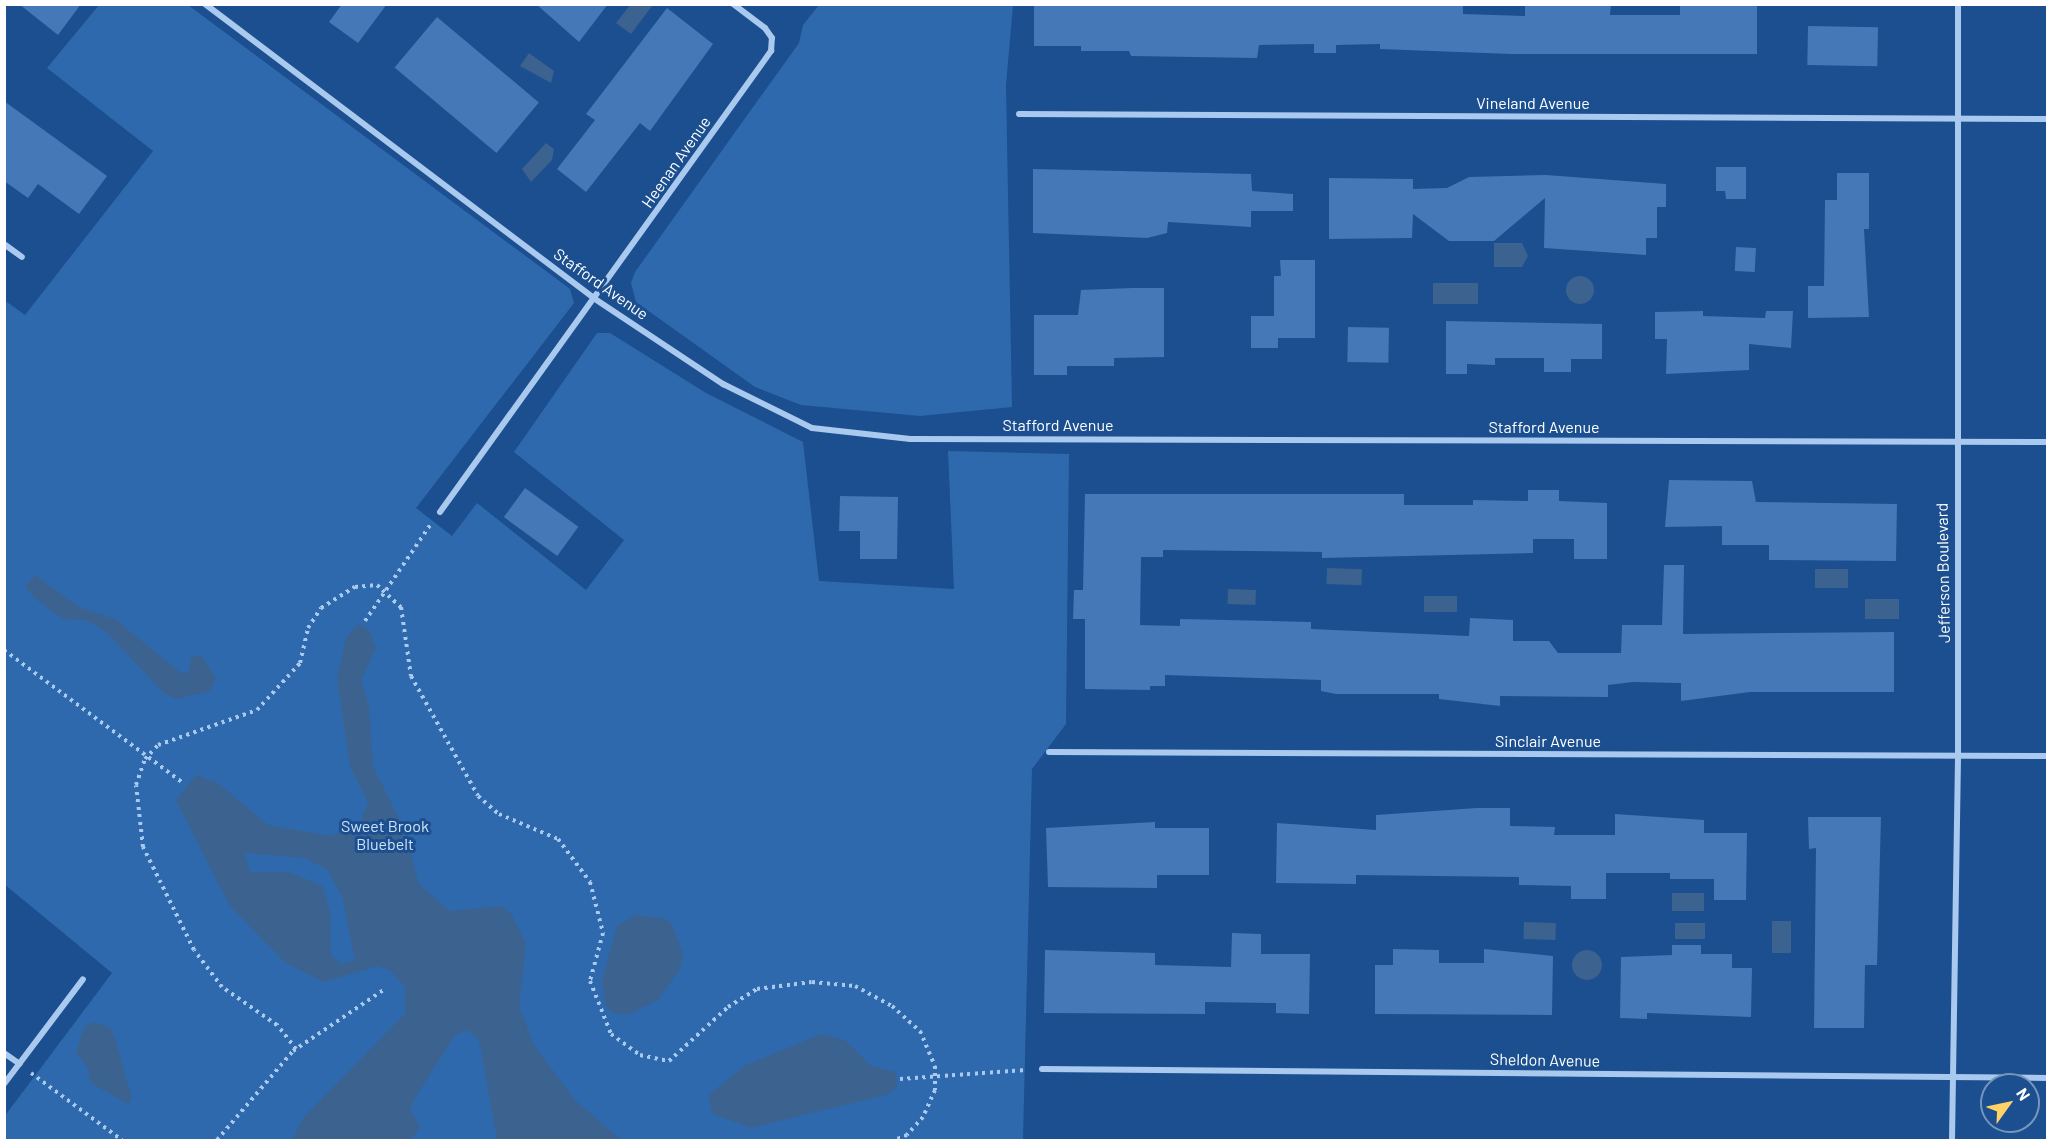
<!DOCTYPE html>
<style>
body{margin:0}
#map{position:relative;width:2052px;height:1145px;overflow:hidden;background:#1b4f8f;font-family:Barlow,sans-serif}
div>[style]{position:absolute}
.green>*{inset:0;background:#2e69ad}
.water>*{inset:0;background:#3c6290;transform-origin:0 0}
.round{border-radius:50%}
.building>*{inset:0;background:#4478b7;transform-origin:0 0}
.path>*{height:4px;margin-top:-2px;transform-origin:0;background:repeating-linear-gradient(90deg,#a9c9ee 0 3px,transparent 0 7.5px)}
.minor>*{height:6px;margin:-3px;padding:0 3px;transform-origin:3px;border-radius:3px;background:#a9c9ee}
span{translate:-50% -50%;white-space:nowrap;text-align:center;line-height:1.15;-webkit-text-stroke:6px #1b4f8f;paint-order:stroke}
.street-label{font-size:16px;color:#fff}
.park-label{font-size:16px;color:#cfe3fa}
.frame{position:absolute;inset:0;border:6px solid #fff;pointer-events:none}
.north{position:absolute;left:1980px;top:1073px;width:60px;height:60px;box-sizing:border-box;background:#1b4f8f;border:2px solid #7695bc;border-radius:50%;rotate:57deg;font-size:16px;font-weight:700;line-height:24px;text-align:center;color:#fff}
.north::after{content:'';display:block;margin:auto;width:21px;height:27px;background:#ffd166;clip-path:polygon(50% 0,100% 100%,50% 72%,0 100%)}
</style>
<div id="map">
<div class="green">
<div style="clip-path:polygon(99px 5px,188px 5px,570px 289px,574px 303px,416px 508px,452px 536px,477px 503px,586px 590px,624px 540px,514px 452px,597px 333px,610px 333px,706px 393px,803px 442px,819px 581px,954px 589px,948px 451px,1069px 454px,1066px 724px,1032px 769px,1023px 1140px,5px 1140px,4px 1117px,112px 973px,4px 884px,5px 305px,7px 302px,25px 315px,153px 151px,47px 68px)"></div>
<div style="clip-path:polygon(819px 5px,1013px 5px,1006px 85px,1012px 407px,920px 416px,801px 405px,755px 387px,636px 302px,631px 283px,635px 272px,799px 43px,803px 25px)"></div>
</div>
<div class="water">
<div style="clip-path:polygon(630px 5px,652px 6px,631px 34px,616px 23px)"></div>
<div style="clip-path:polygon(529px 53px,554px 71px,551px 83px,520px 66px)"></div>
<div style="clip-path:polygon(546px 143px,554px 149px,552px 160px,531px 182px,522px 169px)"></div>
<div style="clip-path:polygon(1494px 243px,1522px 243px,1528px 256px,1522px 267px,1494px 267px)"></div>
<div class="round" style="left:1566px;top:276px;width:28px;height:28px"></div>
<div style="left:1433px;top:283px;width:45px;height:21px"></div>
<div style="left:1327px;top:568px;width:35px;height:16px;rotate:2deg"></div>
<div style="left:1815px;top:569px;width:33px;height:19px"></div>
<div style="clip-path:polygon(35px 575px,79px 607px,115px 619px,182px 674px,189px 671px,191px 657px,201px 655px,216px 678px,210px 691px,176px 699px,164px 693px,105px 631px,86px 620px,63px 619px,37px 600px,25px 587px)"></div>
<div style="left:1228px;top:589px;width:28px;height:15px;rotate:2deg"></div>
<div style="left:1424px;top:596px;width:33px;height:16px"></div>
<div style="left:1865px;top:599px;width:34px;height:20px"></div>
<div style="clip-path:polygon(evenodd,358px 624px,369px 630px,376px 648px,361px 681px,369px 705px,373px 766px,406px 833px,419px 884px,450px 911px,502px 906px,512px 915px,526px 944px,519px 1006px,534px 1045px,574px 1099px,621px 1140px,497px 1140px,482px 1055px,478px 1039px,467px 1030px,455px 1035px,415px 1098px,410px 1109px,420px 1127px,411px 1140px,292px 1140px,303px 1118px,405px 1014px,405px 987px,390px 970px,377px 966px,324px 982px,286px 963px,229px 905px,176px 800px,196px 775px,218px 783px,268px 825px,332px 836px,360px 823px,368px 802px,350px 766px,337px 678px,346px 638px,358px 624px,244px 853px,304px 858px,327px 869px,342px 897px,355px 960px,341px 964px,331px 955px,330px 911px,322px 886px,289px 872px,250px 872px,244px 853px)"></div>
<div style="left:1672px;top:893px;width:32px;height:18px"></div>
<div style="clip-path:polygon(636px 915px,666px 919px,672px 925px,683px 953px,680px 969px,658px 1000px,627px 1015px,613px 1013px,605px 1005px,602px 980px,617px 926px)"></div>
<div style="left:1772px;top:921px;width:19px;height:32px"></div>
<div style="left:1524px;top:922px;width:32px;height:17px;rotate:2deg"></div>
<div style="left:1675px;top:923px;width:30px;height:16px"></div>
<div class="round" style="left:1572px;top:950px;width:30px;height:30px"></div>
<div style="clip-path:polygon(94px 1022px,110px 1028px,116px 1041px,132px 1100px,128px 1104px,91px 1083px,88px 1068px,76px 1052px,84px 1027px)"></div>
<div style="clip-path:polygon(821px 1034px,846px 1041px,871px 1066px,896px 1072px,897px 1087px,889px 1094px,751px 1128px,711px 1113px,709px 1095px,744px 1066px)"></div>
</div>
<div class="building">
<div style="clip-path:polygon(19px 4px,81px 4px,58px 35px)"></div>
<div style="clip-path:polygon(342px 4px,387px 4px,358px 43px,329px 22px)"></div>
<div style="clip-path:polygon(536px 4px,608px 4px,579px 42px)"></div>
<div style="clip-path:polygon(1034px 4px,1463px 4px,1463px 14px,1525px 16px,1525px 4px,1611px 4px,1610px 15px,1680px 15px,1680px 4px,1757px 4px,1757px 54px,1511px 54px,1380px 49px,1380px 44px,1336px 45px,1336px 53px,1314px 53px,1314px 44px,1259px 45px,1257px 58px,1131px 56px,1129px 51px,1081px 51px,1081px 46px,1034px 46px)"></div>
<div style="clip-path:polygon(667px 8px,713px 44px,650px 131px,640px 123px,586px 192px,557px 169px,595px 120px,586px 114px)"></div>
<div style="left:437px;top:17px;width:133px;height:66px;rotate:40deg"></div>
<div style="left:1808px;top:26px;width:70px;height:39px;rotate:1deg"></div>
<div style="clip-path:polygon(4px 101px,107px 176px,79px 214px,38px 184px,28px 198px,4px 181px)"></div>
<div style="clip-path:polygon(1716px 167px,1746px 167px,1746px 199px,1726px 199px,1725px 191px,1716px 191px)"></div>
<div style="clip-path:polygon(1033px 169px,1251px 174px,1252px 191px,1293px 194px,1293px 211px,1251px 211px,1251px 227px,1168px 222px,1167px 233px,1147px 238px,1033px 233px)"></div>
<div style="clip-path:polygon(1837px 173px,1869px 173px,1869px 229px,1864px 229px,1869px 317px,1808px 318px,1808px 286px,1824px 286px,1825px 200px,1837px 200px)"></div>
<div style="clip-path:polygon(1546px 175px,1666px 184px,1666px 207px,1657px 207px,1657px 238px,1646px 238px,1646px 255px,1544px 248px,1545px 198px,1494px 241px,1449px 241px,1413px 214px,1412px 238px,1329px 239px,1329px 178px,1413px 179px,1413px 189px,1447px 188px,1469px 177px)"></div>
<div style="left:1736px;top:247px;width:20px;height:24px;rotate:3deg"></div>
<div style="clip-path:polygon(1280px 260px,1315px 260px,1315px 338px,1278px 338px,1278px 348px,1251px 348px,1251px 316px,1274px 316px,1274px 276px,1281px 276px)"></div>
<div style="clip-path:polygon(1132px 288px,1164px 288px,1164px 357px,1114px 358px,1114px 366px,1067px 366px,1067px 375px,1034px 375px,1034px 315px,1078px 315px,1081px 290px)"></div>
<div style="clip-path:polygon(1703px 311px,1703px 316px,1765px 318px,1766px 311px,1793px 311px,1791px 348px,1749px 344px,1749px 370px,1666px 374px,1667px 339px,1655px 339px,1655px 312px)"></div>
<div style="clip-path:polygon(1446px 321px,1602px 324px,1602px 359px,1571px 359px,1571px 372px,1544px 372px,1544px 358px,1495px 358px,1495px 365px,1467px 364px,1467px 374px,1446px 374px)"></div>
<div style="left:1348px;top:327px;width:41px;height:35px;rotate:1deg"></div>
<div style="clip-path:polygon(1669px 480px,1752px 481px,1756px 502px,1897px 504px,1896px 561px,1769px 560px,1769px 545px,1722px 545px,1722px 526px,1665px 527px)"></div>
<div style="left:525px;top:488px;width:66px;height:36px;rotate:36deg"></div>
<div style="clip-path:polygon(1528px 490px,1559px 490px,1559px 501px,1607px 503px,1607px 559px,1574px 559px,1574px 539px,1533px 539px,1533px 553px,1322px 558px,1322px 552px,1163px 550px,1163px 557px,1141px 557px,1140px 625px,1180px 626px,1180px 619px,1311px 622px,1311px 629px,1469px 636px,1470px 618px,1513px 620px,1513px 641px,1549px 641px,1558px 653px,1621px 653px,1622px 625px,1662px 625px,1664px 565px,1684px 565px,1683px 634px,1894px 632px,1894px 692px,1750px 692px,1681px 701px,1681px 683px,1633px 682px,1608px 685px,1608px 697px,1500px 696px,1500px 706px,1439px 699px,1439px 694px,1336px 694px,1321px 691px,1321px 680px,1165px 675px,1165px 686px,1150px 686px,1150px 690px,1085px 689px,1085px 619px,1073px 619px,1074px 590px,1083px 590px,1085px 494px,1404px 494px,1404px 505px,1473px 505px,1473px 500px,1528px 501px)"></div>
<div style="clip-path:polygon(840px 496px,898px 497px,897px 559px,860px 559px,860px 531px,839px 531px)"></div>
<div style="clip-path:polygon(1477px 808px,1510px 808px,1510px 826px,1555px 827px,1554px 835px,1615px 835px,1615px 814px,1704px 820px,1704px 833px,1747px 833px,1746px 900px,1714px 900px,1714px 879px,1670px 879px,1670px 873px,1606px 873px,1606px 899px,1571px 899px,1571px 886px,1519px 885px,1519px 877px,1356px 875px,1356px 884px,1276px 883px,1277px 823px,1376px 830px,1376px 815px)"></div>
<div style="clip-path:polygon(1808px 817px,1881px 817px,1877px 965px,1865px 965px,1864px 1028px,1814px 1028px,1816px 848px,1809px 849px)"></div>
<div style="clip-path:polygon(1155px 822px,1155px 828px,1209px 828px,1209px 875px,1157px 875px,1157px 888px,1048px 887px,1046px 828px)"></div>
<div style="clip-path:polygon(1232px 933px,1261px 934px,1261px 954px,1310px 954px,1309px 1014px,1276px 1013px,1276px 1003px,1205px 1002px,1205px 1014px,1044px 1013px,1045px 950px,1155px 953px,1155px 965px,1231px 967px)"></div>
<div style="clip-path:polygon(1672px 945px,1701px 945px,1701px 954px,1732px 954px,1732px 968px,1752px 968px,1751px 1017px,1647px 1013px,1647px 1019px,1620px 1018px,1621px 957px,1672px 955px)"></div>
<div style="clip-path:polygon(1393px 949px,1439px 950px,1439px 963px,1484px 963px,1484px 949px,1553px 956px,1552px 1015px,1375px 1014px,1375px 965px,1393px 965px)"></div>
</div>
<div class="path">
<div style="left:365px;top:621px;width:117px;rotate:-55.8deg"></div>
<div style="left:4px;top:650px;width:222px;rotate:36.6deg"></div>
<div style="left:296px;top:1049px;width:31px;rotate:-128deg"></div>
<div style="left:277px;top:1025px;width:67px;rotate:-145.4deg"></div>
<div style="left:222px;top:987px;width:46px;rotate:-127.1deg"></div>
<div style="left:194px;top:950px;width:115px;rotate:-116.3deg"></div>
<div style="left:143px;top:847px;width:62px;rotate:-96.4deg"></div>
<div style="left:136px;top:785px;width:28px;rotate:-71deg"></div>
<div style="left:145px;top:759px;width:19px;rotate:-47deg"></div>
<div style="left:158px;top:745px;width:105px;rotate:-19.5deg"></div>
<div style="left:257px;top:710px;width:64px;rotate:-47.5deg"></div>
<div style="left:300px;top:663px;width:36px;rotate:-77deg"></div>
<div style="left:308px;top:628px;width:24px;rotate:-57deg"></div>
<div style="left:321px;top:608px;width:40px;rotate:-32deg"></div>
<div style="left:355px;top:587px;width:22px;rotate:-5deg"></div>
<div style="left:377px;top:585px;width:33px;rotate:43deg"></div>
<div style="left:401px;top:607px;width:70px;rotate:81.8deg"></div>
<div style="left:411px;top:676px;width:137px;rotate:60.8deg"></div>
<div style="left:478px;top:796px;width:28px;rotate:41deg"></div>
<div style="left:499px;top:814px;width:64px;rotate:23deg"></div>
<div style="left:558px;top:839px;width:54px;rotate:53.3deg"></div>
<div style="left:590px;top:882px;width:53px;rotate:75.7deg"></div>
<div style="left:603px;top:933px;width:50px;rotate:105.2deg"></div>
<div style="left:590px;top:981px;width:57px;rotate:68.4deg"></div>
<div style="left:611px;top:1034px;width:36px;rotate:36deg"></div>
<div style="left:640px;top:1055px;width:30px;rotate:12deg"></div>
<div style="left:669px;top:1061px;width:80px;rotate:-42.5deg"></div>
<div style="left:728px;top:1007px;width:34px;rotate:-32deg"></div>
<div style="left:757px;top:989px;width:55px;rotate:-7.3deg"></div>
<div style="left:812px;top:982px;width:43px;rotate:5.3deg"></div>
<div style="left:855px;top:986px;width:42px;rotate:28.4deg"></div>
<div style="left:892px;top:1006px;width:38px;rotate:42deg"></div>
<div style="left:920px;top:1031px;width:38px;rotate:67deg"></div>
<div style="left:935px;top:1066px;width:24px;rotate:90deg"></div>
<div style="left:935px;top:1090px;width:30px;rotate:114deg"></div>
<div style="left:923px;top:1117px;width:24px;rotate:132deg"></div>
<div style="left:907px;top:1135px;width:14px;rotate:159deg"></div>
<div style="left:31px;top:1073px;width:113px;rotate:36.4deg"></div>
<div style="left:900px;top:1079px;width:126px;rotate:-4.1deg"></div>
<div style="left:217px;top:1140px;width:117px;rotate:-49.5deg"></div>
<div style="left:293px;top:1051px;width:111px;rotate:-34deg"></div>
</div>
<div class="minor">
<div style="left:205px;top:4px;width:489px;rotate:37.1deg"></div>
<div style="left:595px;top:299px;width:154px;rotate:33.6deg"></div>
<div style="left:723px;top:384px;width:99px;rotate:26.3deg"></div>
<div style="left:812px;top:428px;width:99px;rotate:6.4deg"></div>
<div style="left:910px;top:439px;width:1138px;rotate:0.15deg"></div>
<div style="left:1019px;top:114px;width:1029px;rotate:0.28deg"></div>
<div style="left:4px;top:244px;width:22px;rotate:36deg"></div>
<div style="left:440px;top:512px;width:568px;rotate:-54.32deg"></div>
<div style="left:771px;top:51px;width:13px;rotate:-86deg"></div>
<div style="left:772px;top:38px;width:12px;rotate:-125deg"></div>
<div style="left:765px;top:28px;width:40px;rotate:-143deg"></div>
<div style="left:1049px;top:752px;width:999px;rotate:0.23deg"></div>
<div style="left:4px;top:1053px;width:19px;rotate:35deg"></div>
<div style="left:1042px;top:1069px;width:1006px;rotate:0.51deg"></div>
<div style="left:4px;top:1084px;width:131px;rotate:-53deg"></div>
<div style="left:1952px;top:1140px;width:384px;rotate:-89.1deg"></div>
<div style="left:1958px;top:756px;width:752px;rotate:-90deg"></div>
</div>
<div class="street-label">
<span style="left:1533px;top:103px">Vineland Avenue</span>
<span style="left:676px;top:162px;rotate:-55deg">Heenan Avenue</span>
<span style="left:601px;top:284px;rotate:35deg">Stafford Avenue</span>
<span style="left:1058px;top:425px">Stafford Avenue</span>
<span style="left:1544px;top:427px">Stafford Avenue</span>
<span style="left:1943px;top:573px;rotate:-91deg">Jefferson Boulevard</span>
<span style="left:1548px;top:741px">Sinclair Avenue</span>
<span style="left:1545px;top:1060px;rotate:1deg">Sheldon Avenue</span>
</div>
<div class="park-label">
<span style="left:385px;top:835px">Sweet Brook<br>Bluebelt</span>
</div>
<div class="frame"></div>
<div class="north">N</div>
</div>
